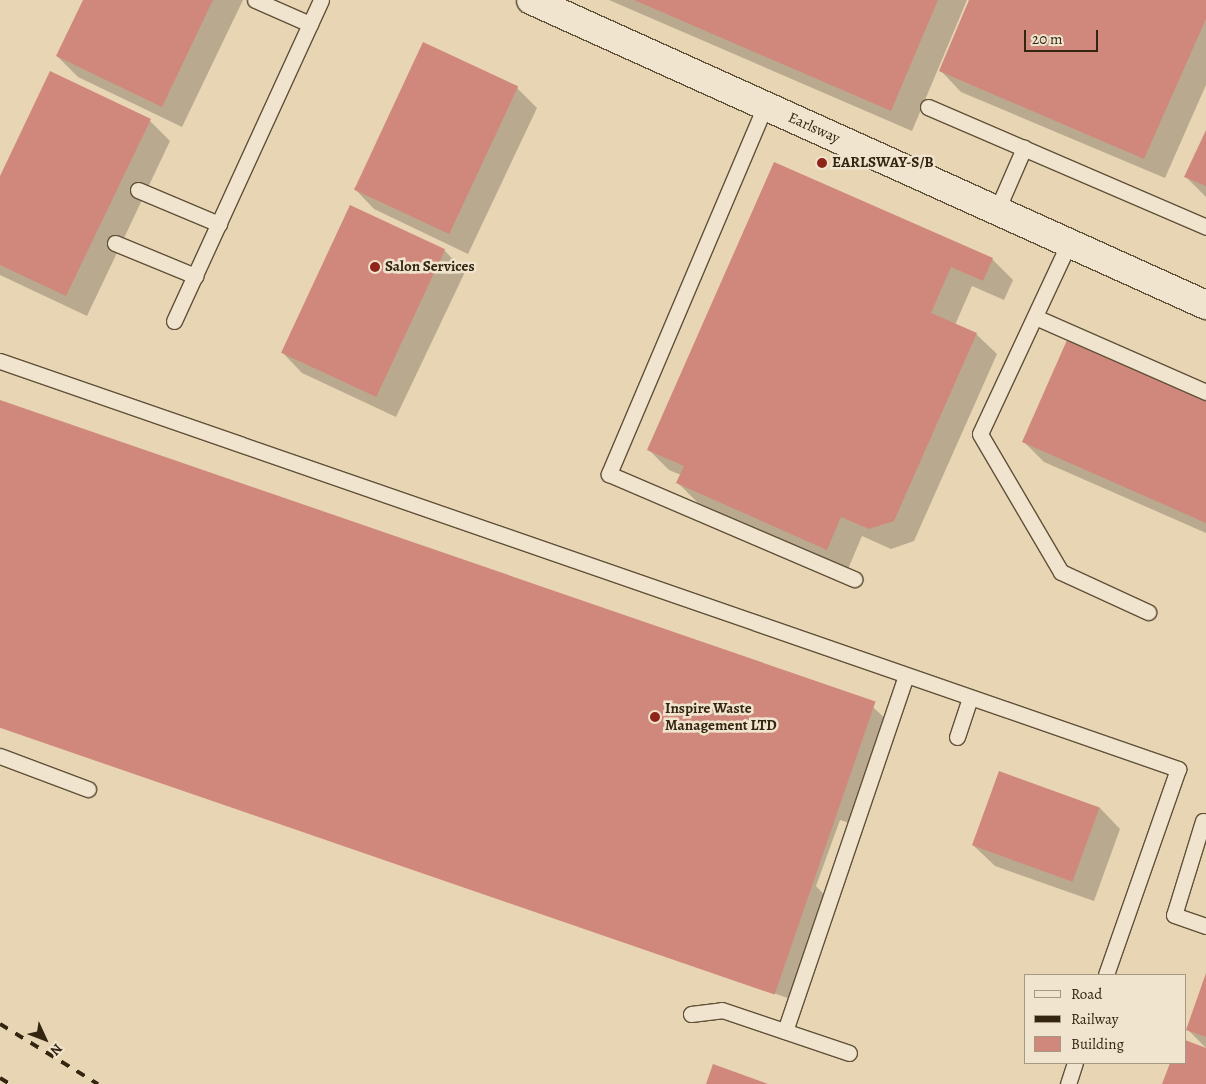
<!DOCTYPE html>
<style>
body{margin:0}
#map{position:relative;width:1206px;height:1084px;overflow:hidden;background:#e8d5b3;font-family:Alegreya,serif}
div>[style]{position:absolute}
.shadow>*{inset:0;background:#0003}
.building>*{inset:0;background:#d1887c;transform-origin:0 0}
.roads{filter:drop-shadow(1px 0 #605139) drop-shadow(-1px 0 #605139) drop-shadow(0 1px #605139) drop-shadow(0 -1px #605139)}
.lane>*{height:15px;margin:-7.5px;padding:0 7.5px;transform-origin:7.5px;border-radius:7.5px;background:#f0e4ce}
.street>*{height:28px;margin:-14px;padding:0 14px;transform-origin:14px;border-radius:14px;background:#f0e4ce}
.rail>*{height:4px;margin-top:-2px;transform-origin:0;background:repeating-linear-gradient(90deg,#332510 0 9px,transparent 0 18px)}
.dots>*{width:14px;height:14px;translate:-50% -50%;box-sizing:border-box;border:2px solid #f0e4ce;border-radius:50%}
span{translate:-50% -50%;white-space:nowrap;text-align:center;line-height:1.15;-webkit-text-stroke:5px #f0e4ce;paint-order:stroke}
.street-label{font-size:15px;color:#332510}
.poi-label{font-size:15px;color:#332510;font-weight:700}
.left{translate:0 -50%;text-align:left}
.legend{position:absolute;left:1024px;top:974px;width:162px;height:90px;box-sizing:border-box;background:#f0e4ce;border:1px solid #a49882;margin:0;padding:6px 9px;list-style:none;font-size:15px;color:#332510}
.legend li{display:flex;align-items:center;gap:10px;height:25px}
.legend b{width:25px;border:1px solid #a49882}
.north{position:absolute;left:20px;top:1014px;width:50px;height:50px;-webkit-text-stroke:4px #f0e4ce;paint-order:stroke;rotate:133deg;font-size:14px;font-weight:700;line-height:20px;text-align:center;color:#332510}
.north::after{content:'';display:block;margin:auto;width:18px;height:22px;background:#332510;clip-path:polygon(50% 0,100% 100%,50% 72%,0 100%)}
.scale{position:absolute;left:1024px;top:30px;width:74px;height:22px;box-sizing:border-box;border:2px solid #332510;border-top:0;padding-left:6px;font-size:15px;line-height:18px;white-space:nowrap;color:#332510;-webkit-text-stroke:4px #f0e4ce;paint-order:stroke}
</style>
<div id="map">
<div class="shadow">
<div style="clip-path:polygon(84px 0,243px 0,182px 127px,78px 77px,57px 56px)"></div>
<div style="clip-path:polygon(609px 0,967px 0,912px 131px)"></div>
<div style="clip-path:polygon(971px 0,1206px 0,1206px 85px,1165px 178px,961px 92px,941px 71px)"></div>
<div style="clip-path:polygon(517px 88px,537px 108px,468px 254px,374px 209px,354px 188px)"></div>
<div style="clip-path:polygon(150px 121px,170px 141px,87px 316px,0 275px,0 179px)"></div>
<div style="clip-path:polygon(1206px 133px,1206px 197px,1186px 177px)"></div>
<div style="clip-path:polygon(775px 164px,992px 259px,1013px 280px,1004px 300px,972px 286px,955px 325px,976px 334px,997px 354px,914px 541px,891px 549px,862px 536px,848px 569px,698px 503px,678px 483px,681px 475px,669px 470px,649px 450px)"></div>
<div style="clip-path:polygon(351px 207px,445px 251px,465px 272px,396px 417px,302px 373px,282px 352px)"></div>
<div style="clip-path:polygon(0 401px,873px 707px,894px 727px,859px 826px,840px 820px,816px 886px,831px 902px,796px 1001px,0 722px)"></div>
<div style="clip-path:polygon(1206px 403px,1206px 533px,1044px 462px,1024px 442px)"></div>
<div style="clip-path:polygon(1000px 773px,1100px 808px,1120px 829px,1094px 901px,995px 866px,974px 846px)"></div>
<div style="clip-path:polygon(1206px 975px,1206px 1048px,1188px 1030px)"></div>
</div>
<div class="building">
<div style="clip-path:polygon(83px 0,213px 0,162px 107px,56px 56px)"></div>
<div style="clip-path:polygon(634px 0,938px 0,891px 111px)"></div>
<div style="clip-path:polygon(969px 0,1206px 0,1206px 19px,1144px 159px,939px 71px)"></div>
<div style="left:423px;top:42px;width:105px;height:163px;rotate:25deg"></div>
<div style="clip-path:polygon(50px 71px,151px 119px,66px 296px,0 265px,0 176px)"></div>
<div style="clip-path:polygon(1206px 130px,1206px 186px,1184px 177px)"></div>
<div style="clip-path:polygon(774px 162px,993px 258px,983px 281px,951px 267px,931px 313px,977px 333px,894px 521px,869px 529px,841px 517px,827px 550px,676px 483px,684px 466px,647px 450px)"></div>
<div style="left:350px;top:205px;width:105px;height:163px;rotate:25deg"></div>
<div style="clip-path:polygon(1067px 340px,1206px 401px,1206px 523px,1022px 442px)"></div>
<div style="left:0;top:400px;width:926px;height:310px;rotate:19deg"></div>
<div style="left:999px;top:771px;width:107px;height:79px;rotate:20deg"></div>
<div style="clip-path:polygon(1206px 973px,1206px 1037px,1186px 1030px)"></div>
<div style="clip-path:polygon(1185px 1040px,1206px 1048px,1206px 1084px,1162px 1084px,1170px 1063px,1185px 1063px)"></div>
<div style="clip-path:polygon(713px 1064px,768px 1084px,706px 1084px)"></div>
</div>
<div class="roads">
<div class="lane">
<div style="left:255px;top:0;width:60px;rotate:23.6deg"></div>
<div style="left:765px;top:106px;width:400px;rotate:113deg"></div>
<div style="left:609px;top:474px;width:267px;rotate:23.2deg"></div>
<div style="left:928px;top:107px;width:303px;rotate:23.3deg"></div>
<div style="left:138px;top:190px;width:88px;rotate:22.8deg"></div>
<div style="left:997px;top:210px;width:68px;rotate:-66.5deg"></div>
<div style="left:115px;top:243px;width:87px;rotate:22.4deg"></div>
<div style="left:1068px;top:245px;width:208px;rotate:115deg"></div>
<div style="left:980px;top:434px;width:160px;rotate:59.6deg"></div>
<div style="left:1061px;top:572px;width:96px;rotate:24.7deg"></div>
<div style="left:1035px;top:317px;width:187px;rotate:23.7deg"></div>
<div style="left:174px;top:321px;width:353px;rotate:-65.4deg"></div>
<div style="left:0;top:361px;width:1247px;rotate:19.1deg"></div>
<div style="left:1178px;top:769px;width:218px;rotate:109.3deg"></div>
<div style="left:957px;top:737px;width:41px;rotate:-71.6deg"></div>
<div style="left:0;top:756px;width:94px;rotate:20.6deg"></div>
<div style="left:1203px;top:821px;width:98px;rotate:107.1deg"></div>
<div style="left:1174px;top:915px;width:34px;rotate:19deg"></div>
<div style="left:691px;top:1014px;width:31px;rotate:-7deg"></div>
<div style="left:722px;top:1010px;width:134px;rotate:18.7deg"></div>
<div style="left:785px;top:1031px;width:375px;rotate:-71.2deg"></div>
<div style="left:1068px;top:1084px;width:22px;rotate:-72deg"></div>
</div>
<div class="street">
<div style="left:531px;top:0;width:741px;rotate:24.32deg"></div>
</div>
</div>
<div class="rail">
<div style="left:0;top:1024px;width:115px;rotate:31.5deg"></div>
<div style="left:0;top:1078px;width:12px;rotate:31deg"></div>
</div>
<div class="dots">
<div style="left:822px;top:163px;background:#8f2418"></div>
<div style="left:375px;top:267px;background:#8f2418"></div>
<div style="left:655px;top:717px;background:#8f2418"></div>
</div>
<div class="street-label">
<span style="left:814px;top:128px;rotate:24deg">Earlsway</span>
</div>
<div class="poi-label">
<span class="left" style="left:832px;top:163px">EARLSWAY-S/B</span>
<span class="left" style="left:385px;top:267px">Salon Services</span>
<span class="left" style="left:665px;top:717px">Inspire Waste<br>Management LTD</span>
</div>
<ul class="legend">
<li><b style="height:6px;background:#f0e4ce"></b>Road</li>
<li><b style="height:6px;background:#332510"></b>Railway</li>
<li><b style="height:14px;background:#d1887c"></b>Building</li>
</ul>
<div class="north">N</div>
<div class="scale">20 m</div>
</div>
